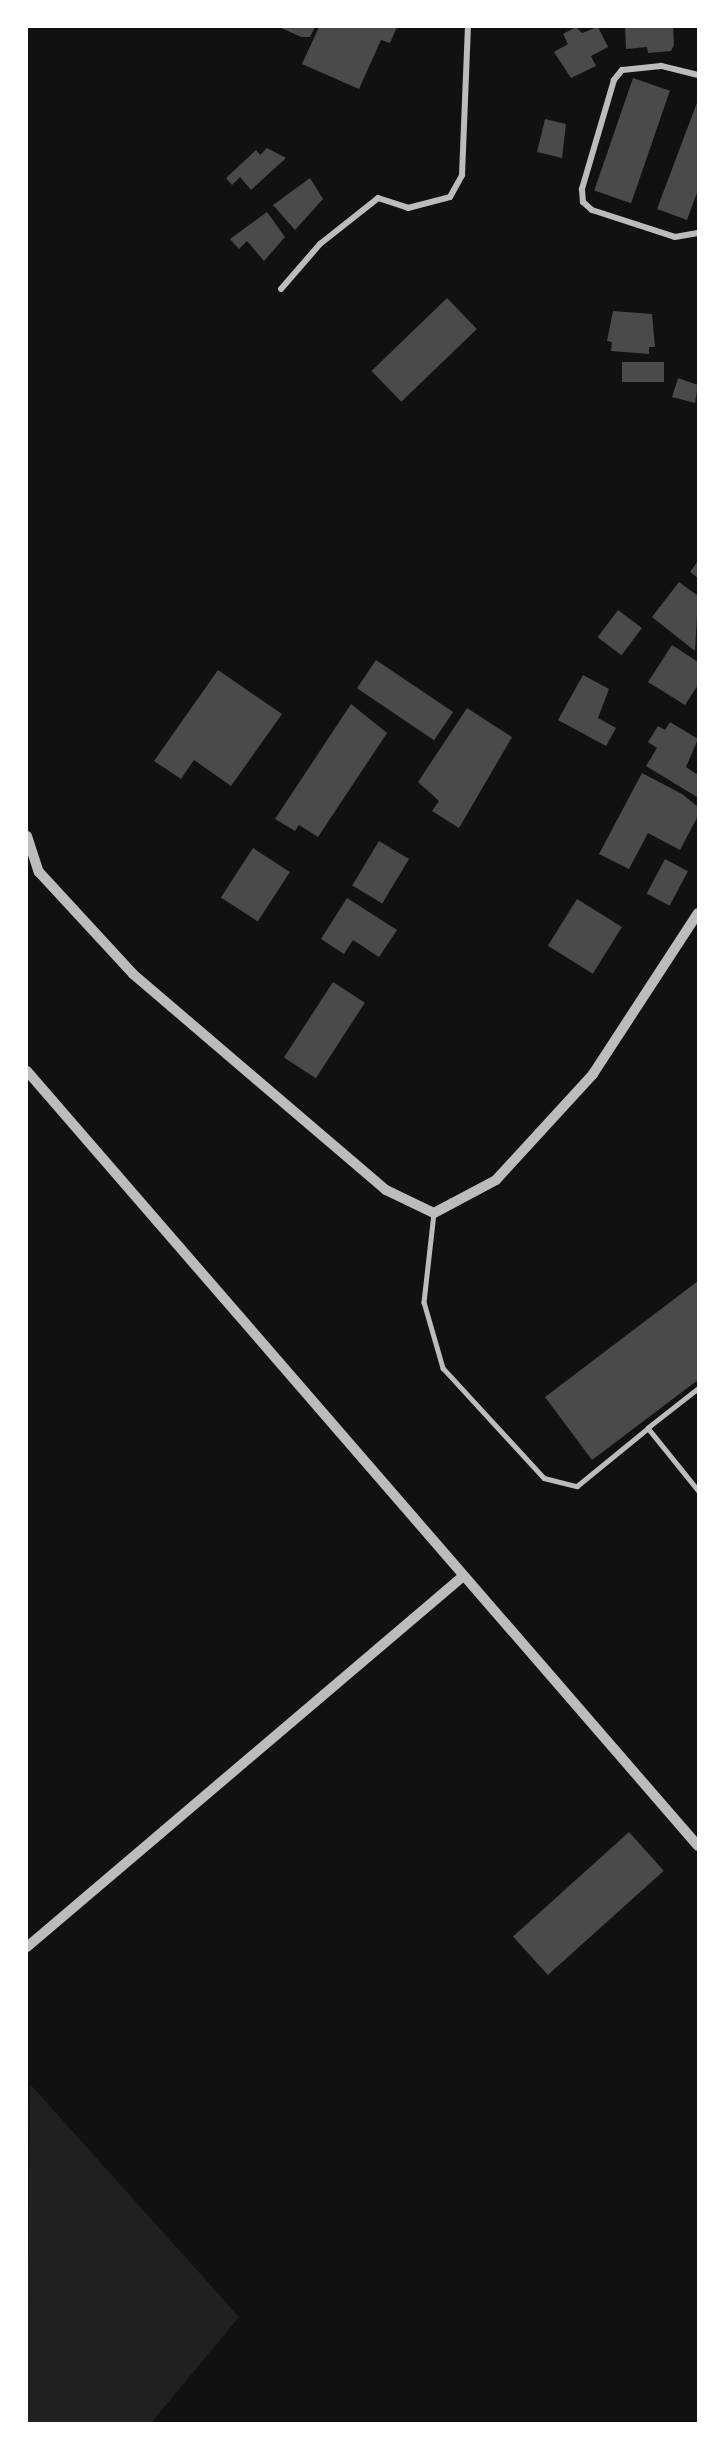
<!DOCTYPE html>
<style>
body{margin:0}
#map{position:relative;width:725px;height:2450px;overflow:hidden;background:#111;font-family:"Crimson Pro",serif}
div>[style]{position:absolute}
.green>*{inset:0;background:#202020}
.building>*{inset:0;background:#4a4a4a;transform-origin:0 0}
.service>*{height:4.5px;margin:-2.25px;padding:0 2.25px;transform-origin:2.25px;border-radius:2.25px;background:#bcbcbc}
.minor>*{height:6px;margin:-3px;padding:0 3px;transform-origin:3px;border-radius:3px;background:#bcbcbc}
.tertiary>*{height:10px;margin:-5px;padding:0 5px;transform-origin:5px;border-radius:5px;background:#bcbcbc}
span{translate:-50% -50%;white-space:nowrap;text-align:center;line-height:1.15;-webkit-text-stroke:4.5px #fff;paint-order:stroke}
.frame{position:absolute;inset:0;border:28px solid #fff;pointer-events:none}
</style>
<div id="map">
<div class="green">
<div style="clip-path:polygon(30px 2084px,239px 2317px,151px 2423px,27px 2423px)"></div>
</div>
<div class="building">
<div style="clip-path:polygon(279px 27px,315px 27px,310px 37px,301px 37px)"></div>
<div style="clip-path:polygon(319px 27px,397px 27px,390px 43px,381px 40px,359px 89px,302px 64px)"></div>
<div style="clip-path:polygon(576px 27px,582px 33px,598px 27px,608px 47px,591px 56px,596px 66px,571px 78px,554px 52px,568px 44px,563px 34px)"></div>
<div style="clip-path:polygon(625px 27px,673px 27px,674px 45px,671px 51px,648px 53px,647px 47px,626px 49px)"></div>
<div style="left:633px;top:78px;width:39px;height:119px;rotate:19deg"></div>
<div style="clip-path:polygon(698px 100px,698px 190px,687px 220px,657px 209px)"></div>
<div style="clip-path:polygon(545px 119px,566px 124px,562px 158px,537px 152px)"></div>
<div style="clip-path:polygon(267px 148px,286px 158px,251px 190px,240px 177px,232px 185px,226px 178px,256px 150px,260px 155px)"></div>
<div style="clip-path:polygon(310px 178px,323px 199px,295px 230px,273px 205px)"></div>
<div style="clip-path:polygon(267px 212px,285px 237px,264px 261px,247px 241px,239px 249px,230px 239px)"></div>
<div style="left:447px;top:298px;width:43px;height:105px;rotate:46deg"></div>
<div style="clip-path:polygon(613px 311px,652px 314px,655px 347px,649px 347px,649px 354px,611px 351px,612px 342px,607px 341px)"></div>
<div style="left:664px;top:362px;width:20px;height:42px;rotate:90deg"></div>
<div style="clip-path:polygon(678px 378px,698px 385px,695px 403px,672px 397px)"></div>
<div style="clip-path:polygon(698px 561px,698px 578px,690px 572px)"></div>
<div style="clip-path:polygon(679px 582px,698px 596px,695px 651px,652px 617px)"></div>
<div style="left:618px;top:610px;width:30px;height:34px;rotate:37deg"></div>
<div style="clip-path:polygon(672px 645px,698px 662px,698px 685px,685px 705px,648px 682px)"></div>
<div style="left:376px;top:660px;width:93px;height:34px;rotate:34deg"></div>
<div style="clip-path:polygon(218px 670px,282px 714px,231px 786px,194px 760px,181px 779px,154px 761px)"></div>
<div style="clip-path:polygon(583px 675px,609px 689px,598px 718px,616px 728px,606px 746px,558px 720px)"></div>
<div style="clip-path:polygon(351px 704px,387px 733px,318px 837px,299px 825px,295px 831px,275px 819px)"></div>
<div style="clip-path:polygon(467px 708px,512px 737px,459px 828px,432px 811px,439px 801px,418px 782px)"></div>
<div style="clip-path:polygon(670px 722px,698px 739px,686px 767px,698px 775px,697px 797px,646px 766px,657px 748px,648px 742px,658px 726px,665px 730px)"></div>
<div style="clip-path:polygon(642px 773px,682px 794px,698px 807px,698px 816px,680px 850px,648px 833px,629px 869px,599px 854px)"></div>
<div style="left:379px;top:841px;width:35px;height:52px;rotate:31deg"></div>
<div style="left:253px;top:848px;width:44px;height:59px;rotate:33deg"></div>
<div style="left:665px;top:859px;width:26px;height:39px;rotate:28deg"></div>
<div style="clip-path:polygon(347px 898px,397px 930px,379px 957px,353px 940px,344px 954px,321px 939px)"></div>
<div style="left:577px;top:899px;width:53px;height:55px;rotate:32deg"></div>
<div style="left:333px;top:982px;width:38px;height:90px;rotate:33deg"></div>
<div style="clip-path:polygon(698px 1281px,698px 1380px,592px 1460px,545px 1397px)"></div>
<div style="left:629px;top:1832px;width:52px;height:156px;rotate:48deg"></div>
</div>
<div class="service">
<div style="left:434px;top:1213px;width:90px;rotate:96.4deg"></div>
<div style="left:424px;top:1302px;width:69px;rotate:73.9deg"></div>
<div style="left:443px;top:1368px;width:149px;rotate:47.4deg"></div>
<div style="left:544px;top:1478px;width:34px;rotate:14deg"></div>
<div style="left:577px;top:1486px;width:92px;rotate:-39.2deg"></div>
<div style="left:698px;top:1389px;width:63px;rotate:142deg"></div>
<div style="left:648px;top:1428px;width:80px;rotate:51.1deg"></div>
</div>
<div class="minor">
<div style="left:698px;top:75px;width:38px;rotate:-166deg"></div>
<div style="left:661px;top:66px;width:39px;rotate:174deg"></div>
<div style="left:622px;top:70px;width:13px;rotate:129deg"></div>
<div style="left:614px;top:80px;width:114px;rotate:106.4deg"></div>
<div style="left:582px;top:189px;width:13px;rotate:86deg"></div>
<div style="left:583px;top:202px;width:12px;rotate:42deg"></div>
<div style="left:592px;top:210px;width:87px;rotate:18deg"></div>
<div style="left:675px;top:237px;width:23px;rotate:-10deg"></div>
<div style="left:281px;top:289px;width:60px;rotate:-49.1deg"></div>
<div style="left:320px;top:244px;width:74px;rotate:-38.4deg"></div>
<div style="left:378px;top:198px;width:32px;rotate:18deg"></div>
<div style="left:408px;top:208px;width:43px;rotate:-14.7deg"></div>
<div style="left:450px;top:197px;width:25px;rotate:-61deg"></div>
<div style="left:462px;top:175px;width:148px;rotate:-87.7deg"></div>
</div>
<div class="tertiary">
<div style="left:27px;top:836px;width:38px;rotate:72deg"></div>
<div style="left:39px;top:872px;width:139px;rotate:47.3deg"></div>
<div style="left:133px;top:974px;width:333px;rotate:40.5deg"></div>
<div style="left:386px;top:1190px;width:53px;rotate:25.6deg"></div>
<div style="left:434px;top:1213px;width:70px;rotate:-28deg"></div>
<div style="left:496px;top:1180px;width:144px;rotate:-47.5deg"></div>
<div style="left:593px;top:1074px;width:192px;rotate:-56.9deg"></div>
<div style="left:27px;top:1071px;width:1025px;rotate:49.11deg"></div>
<div style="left:27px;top:1947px;width:571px;rotate:-40.38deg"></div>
</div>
<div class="frame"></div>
</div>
